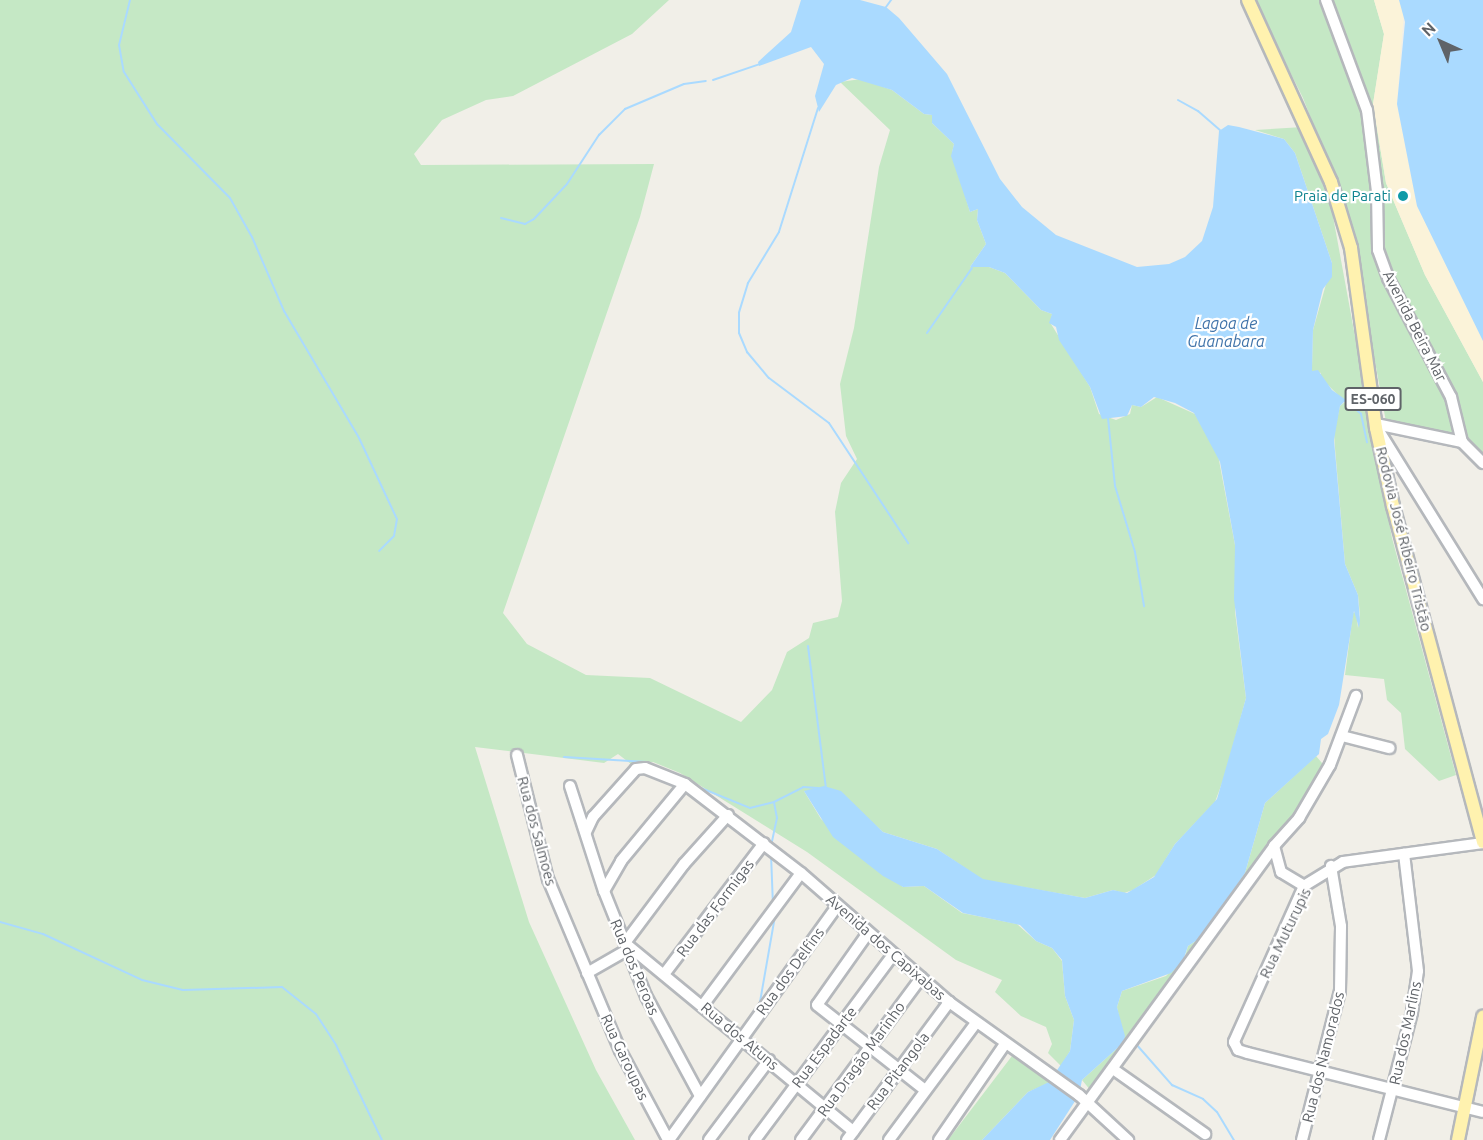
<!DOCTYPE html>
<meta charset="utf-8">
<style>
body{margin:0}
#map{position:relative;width:1483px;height:1140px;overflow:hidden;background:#f1efe8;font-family:Ubuntu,sans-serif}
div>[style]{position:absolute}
.green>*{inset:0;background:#c5e8c5}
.sand>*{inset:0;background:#fbf3d9}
.water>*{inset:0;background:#aadaff}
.stream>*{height:2px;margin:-1px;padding:0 1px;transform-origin:1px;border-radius:1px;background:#aadaff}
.roads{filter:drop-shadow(2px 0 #b5b8bc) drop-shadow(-2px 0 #b5b8bc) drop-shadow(0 2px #b5b8bc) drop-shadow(0 -2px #b5b8bc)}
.minor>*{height:10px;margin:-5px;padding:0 5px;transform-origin:5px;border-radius:5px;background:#fff}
.major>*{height:12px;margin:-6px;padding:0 6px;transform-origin:6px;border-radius:6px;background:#fff2af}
.dots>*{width:16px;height:16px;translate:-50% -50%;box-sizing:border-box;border:3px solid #fff;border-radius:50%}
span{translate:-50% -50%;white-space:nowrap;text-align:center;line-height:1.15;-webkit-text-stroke:4.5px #fff;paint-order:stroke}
.shield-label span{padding:2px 4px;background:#fff;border:2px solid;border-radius:4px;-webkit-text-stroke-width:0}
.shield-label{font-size:14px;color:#5f6368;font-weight:700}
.culture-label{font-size:15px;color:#0d838f}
.right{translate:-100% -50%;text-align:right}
.street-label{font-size:15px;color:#5f6368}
.water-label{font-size:16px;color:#4174aa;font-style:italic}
.north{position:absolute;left:1411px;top:12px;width:60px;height:60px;-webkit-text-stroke:4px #fff;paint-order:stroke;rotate:316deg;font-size:16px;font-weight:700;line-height:24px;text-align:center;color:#5f6368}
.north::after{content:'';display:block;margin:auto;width:21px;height:27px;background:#5f6368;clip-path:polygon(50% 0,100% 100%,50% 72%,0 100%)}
</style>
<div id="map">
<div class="green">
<div style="clip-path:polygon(0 0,669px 0,632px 34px,513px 96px,486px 100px,442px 120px,414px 154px,421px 165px,654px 164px,640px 217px,503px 613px,527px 644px,586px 675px,650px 678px,741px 722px,772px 690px,787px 652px,809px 638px,813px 623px,838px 617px,842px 601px,835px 512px,841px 483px,857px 459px,846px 436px,840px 384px,854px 328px,879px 167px,890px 130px,840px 82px,861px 79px,892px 90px,924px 114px,932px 115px,932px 123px,954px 144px,952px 153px,970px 212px,978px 209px,977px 220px,986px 244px,970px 267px,989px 267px,1005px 273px,1041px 310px,1052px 314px,1051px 324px,1090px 387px,1099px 414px,1116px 420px,1130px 414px,1132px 405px,1141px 407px,1157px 397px,1195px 414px,1218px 455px,1235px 545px,1235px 612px,1246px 698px,1225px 775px,1215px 802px,1175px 844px,1156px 875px,1133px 890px,1124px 893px,1113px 890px,1085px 898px,983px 880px,937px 849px,883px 832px,861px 812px,804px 791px,821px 819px,903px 887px,924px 886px,962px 913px,1017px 924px,1036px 941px,1052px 948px,1062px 961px,1065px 996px,1074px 1020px,1070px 1051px,1061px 1066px,1048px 1053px,1052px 1044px,1046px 1027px,1021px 1016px,995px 992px,1002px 980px,956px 960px,807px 852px,680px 773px,653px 762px,631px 764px,618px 754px,604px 763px,475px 747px,529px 922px,596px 1070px,635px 1140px,0 1140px)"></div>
<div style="clip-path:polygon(1254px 0,1374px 0,1384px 34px,1373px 104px,1386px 183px,1425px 275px,1483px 382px,1483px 457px,1468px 437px,1386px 422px,1348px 213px,1303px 98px)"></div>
<div style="clip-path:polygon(1303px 127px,1332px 211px,1392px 538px,1456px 775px,1439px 781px,1405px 749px,1401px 713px,1387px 700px,1384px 679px,1345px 675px,1353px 613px,1356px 612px,1358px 628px,1360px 615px,1358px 595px,1345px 564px,1335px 448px,1334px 433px,1340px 406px,1345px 402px,1321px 378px,1321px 373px,1312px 371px,1312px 366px,1313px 330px,1332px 263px,1295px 153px,1284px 139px,1255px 130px)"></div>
<div style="clip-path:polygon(1316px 756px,1328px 770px,1315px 797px,1091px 1091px,1082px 1080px,1124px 1042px,1117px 1007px,1122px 991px,1166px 976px,1185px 957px,1188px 946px,1199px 939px,1245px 873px,1265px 803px)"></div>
<div style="clip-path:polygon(1015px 1052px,1051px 1080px,1049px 1083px,1028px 1092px,982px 1140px,948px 1140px)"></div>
</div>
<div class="sand">
<div style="clip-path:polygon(1374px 0,1399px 0,1404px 11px,1397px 104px,1417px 206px,1483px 341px,1483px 382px,1425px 275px,1386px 183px,1373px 104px,1384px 34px)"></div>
</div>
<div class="water">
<div style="clip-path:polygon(801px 0,860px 0,886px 7px,899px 18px,947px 74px,1000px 179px,1022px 207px,1056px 235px,1137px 267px,1169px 264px,1185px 257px,1202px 241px,1213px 207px,1219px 131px,1228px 125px,1239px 127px,1284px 139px,1295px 153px,1332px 263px,1332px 277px,1323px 289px,1313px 330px,1312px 371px,1318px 370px,1332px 390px,1346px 400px,1340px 406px,1334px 440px,1345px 564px,1358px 595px,1360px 621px,1359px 628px,1354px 611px,1339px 705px,1328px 734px,1321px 739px,1319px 754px,1265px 803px,1245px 873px,1202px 937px,1188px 946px,1183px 961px,1171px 973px,1122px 991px,1117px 1007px,1125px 1036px,1123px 1043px,1082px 1080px,1079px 1095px,1050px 1140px,982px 1140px,1028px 1092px,1049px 1082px,1070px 1051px,1074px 1020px,1065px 996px,1062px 960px,1052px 948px,1036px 941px,1020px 925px,963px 913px,924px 886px,903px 887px,883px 876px,833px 837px,804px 791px,824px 786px,841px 791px,883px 832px,937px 849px,983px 879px,1085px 898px,1113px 890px,1127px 893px,1154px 877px,1175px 844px,1217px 799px,1246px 698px,1234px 599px,1235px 545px,1220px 462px,1194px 413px,1175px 403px,1154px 397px,1141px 407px,1132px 405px,1127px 416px,1102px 419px,1090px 387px,1059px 340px,1056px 327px,1049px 323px,1052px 314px,1041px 310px,1005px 273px,989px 267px,970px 267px,986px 244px,977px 220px,978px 209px,970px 212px,951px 156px,954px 144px,932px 123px,932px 115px,924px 114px,892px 90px,852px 78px,836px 85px,819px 112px,815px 96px,824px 64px,811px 47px,759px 66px,758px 62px,791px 32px)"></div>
<div style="clip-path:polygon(1399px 0,1483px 0,1483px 341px,1417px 206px,1397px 104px,1405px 22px)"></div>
</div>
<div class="stream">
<div style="left:130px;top:0;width:46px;rotate:103.7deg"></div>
<div style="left:119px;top:45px;width:27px;rotate:80deg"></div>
<div style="left:124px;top:72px;width:62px;rotate:57.6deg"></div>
<div style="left:157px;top:124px;width:104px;rotate:45.4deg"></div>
<div style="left:230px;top:198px;width:45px;rotate:60.6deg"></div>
<div style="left:252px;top:237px;width:81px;rotate:66.6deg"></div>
<div style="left:284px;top:311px;width:147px;rotate:59.4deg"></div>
<div style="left:359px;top:438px;width:89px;rotate:64.9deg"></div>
<div style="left:397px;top:519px;width:17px;rotate:100deg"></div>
<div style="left:394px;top:536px;width:21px;rotate:135deg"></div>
<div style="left:886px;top:7px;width:9px;rotate:-54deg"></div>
<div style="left:713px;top:80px;width:50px;rotate:-18.8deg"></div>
<div style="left:1178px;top:100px;width:23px;rotate:29deg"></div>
<div style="left:1198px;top:111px;width:29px;rotate:41deg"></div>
<div style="left:818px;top:108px;width:130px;rotate:107.5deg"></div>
<div style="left:779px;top:232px;width:60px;rotate:121.3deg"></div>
<div style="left:748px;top:283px;width:31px;rotate:107deg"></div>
<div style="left:739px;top:313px;width:20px;rotate:90deg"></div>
<div style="left:739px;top:333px;width:21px;rotate:67deg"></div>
<div style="left:747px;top:352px;width:34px;rotate:50deg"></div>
<div style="left:769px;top:378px;width:75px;rotate:36.9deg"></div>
<div style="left:829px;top:423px;width:144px;rotate:56.6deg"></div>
<div style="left:501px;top:218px;width:25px;rotate:14deg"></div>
<div style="left:525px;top:224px;width:10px;rotate:-29deg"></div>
<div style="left:534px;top:219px;width:48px;rotate:-46.7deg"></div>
<div style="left:567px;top:184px;width:59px;rotate:-56.9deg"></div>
<div style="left:599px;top:135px;width:37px;rotate:-45deg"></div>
<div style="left:625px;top:109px;width:64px;rotate:-23deg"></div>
<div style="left:684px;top:84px;width:22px;rotate:-8deg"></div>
<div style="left:927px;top:333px;width:79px;rotate:-55.3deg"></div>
<div style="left:1344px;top:400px;width:22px;rotate:39deg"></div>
<div style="left:1361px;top:414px;width:29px;rotate:78deg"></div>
<div style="left:1108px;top:418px;width:68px;rotate:84.1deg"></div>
<div style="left:1115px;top:486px;width:69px;rotate:73.1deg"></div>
<div style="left:1135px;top:552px;width:55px;rotate:80.5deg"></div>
<div style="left:808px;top:646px;width:143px;rotate:82.8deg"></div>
<div style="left:564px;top:757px;width:83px;rotate:3.4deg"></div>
<div style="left:647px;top:762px;width:31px;rotate:25deg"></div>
<div style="left:696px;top:786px;width:58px;rotate:22.2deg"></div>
<div style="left:750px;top:808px;width:25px;rotate:-14deg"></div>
<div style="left:774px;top:802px;width:33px;rotate:-27deg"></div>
<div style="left:803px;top:787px;width:15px;rotate:4deg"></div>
<div style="left:771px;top:846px;width:29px;rotate:-78deg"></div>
<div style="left:777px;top:818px;width:16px;rotate:-101deg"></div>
<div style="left:771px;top:854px;width:51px;rotate:87.8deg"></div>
<div style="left:0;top:922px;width:45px;rotate:15.6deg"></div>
<div style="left:43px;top:934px;width:109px;rotate:24.9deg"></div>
<div style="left:142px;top:980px;width:42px;rotate:13.7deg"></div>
<div style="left:183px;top:990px;width:99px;rotate:-1.7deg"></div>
<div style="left:282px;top:987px;width:43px;rotate:38.5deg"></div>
<div style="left:316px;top:1014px;width:37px;rotate:57deg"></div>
<div style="left:336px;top:1045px;width:106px;rotate:64.2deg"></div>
<div style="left:760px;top:1002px;width:87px;rotate:-80.1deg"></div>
<div style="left:1136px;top:1044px;width:55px;rotate:48.7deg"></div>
<div style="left:1172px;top:1085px;width:34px;rotate:24deg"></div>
<div style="left:1203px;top:1099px;width:19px;rotate:43deg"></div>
<div style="left:1217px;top:1112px;width:33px;rotate:59deg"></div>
</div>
<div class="roads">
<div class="minor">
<div style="left:1326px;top:0;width:117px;rotate:69.6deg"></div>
<div style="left:1367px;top:110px;width:82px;rotate:83deg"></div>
<div style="left:1377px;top:191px;width:59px;rotate:89deg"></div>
<div style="left:1378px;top:250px;width:30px;rotate:70deg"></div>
<div style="left:1388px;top:278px;width:135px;rotate:62.1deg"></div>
<div style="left:1451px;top:397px;width:46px;rotate:76.3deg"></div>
<div style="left:1462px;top:442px;width:30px;rotate:45deg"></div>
<div style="left:1376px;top:424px;width:88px;rotate:11.8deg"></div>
<div style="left:1379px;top:431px;width:198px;rotate:58.2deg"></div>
<div style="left:1342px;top:736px;width:49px;rotate:14.3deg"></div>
<div style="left:517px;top:755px;width:128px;rotate:76deg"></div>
<div style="left:548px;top:879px;width:186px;rotate:67.2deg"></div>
<div style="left:620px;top:1050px;width:102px;rotate:61.9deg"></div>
<div style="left:570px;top:786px;width:110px;rotate:72.1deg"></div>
<div style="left:604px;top:891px;width:113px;rotate:68.2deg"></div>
<div style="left:646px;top:996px;width:114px;rotate:61.6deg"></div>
<div style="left:728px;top:815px;width:66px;rotate:131.9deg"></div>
<div style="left:684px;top:864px;width:99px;rotate:126.8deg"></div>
<div style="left:625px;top:943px;width:296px;rotate:39.5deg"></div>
<div style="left:586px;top:832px;width:17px;rotate:-65deg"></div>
<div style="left:593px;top:817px;width:64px;rotate:-48.1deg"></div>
<div style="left:636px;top:769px;width:9px;rotate:-6deg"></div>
<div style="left:645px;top:768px;width:43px;rotate:21.8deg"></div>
<div style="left:685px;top:784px;width:146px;rotate:37.5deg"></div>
<div style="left:801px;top:873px;width:196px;rotate:41.1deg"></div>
<div style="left:949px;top:1002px;width:160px;rotate:35.6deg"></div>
<div style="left:1079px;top:1095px;width:67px;rotate:42.6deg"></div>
<div style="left:1483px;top:843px;width:141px;rotate:172.3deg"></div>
<div style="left:1343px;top:862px;width:46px;rotate:148.4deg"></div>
<div style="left:1304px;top:886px;width:171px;rotate:114.2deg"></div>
<div style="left:1234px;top:1042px;width:9px;rotate:63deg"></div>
<div style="left:1238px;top:1050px;width:10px;rotate:17deg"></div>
<div style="left:1248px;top:1053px;width:242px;rotate:14.1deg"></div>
<div style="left:1274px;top:846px;width:27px;rotate:75deg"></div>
<div style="left:1281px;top:872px;width:27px;rotate:31deg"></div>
<div style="left:604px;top:891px;width:34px;rotate:-60deg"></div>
<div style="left:621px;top:861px;width:100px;rotate:-50.3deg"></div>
<div style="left:868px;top:933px;width:88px;rotate:125.3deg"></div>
<div style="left:817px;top:1005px;width:137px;rotate:38.2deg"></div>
<div style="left:587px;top:973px;width:46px;rotate:-29.9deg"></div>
<div style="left:665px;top:973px;width:163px;rotate:-52.7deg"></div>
<div style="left:703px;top:1005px;width:164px;rotate:-53.4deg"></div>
<div style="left:1113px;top:1069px;width:113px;rotate:35.2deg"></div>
<div style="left:669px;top:1140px;width:289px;rotate:-54.3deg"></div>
<div style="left:709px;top:1140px;width:100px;rotate:-53.1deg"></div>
<div style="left:755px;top:1140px;width:231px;rotate:-53.3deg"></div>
<div style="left:801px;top:1140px;width:202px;rotate:-53.5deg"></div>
<div style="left:847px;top:1140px;width:172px;rotate:-53.5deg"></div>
<div style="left:889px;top:1140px;width:146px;rotate:-53.4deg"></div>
<div style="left:939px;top:1140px;width:116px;rotate:-55.5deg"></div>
<div style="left:1060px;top:1140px;width:364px;rotate:-53.9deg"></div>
<div style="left:1274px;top:846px;width:38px;rotate:-48deg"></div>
<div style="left:1299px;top:818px;width:61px;rotate:-59.7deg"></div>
<div style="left:1330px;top:765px;width:74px;rotate:-69.4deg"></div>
<div style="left:1302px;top:1140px;width:154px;rotate:-75.7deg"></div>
<div style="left:1340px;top:991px;width:65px;rotate:-89.1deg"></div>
<div style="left:1341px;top:926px;width:61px;rotate:-99.5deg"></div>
<div style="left:1379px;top:1140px;width:132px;rotate:-75.5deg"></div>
<div style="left:1412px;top:1012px;width:41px;rotate:-81.7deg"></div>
<div style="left:1418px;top:971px;width:118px;rotate:-96.8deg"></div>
</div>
<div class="major">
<div style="left:1248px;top:0;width:200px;rotate:65.5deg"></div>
<div style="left:1331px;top:182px;width:69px;rotate:73.1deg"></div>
<div style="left:1351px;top:248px;width:182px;rotate:82.1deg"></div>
<div style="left:1376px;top:428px;width:80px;rotate:77.7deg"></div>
<div style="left:1393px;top:506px;width:348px;rotate:75deg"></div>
<div style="left:1458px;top:1140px;width:126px;rotate:-78.5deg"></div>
</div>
</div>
<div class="dots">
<div style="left:1403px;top:196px;background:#0f9aa8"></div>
</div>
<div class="shield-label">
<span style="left:1373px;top:399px">ES-060</span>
</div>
<div class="culture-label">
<span class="right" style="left:1391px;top:196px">Praia de Parati</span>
</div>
<div class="street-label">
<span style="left:1415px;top:326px;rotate:63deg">Avenida Beira Mar</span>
<span style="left:1404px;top:539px;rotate:76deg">Rodovia José Ribeiro Tristão</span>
<span style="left:537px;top:831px;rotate:75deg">Rua dos Salmoes</span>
<span style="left:715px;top:908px;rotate:-53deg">Rua das Formigas</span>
<span style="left:1285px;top:933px;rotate:-64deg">Rua Muturupis</span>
<span style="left:886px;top:947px;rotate:41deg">Avenida dos Capixabas</span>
<span style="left:635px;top:967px;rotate:67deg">Rua dos Peroas</span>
<span style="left:790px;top:971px;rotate:-54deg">Rua dos Delfins</span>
<span style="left:1405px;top:1033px;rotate:-78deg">Rua dos Marlins</span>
<span style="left:740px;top:1036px;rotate:40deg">Rua dos Atuns</span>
<span style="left:824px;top:1047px;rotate:-53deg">Rua Espadarte</span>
<span style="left:625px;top:1057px;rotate:65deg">Rua Garoupas</span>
<span style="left:1323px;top:1057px;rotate:-76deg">Rua dos Namorados</span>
<span style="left:861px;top:1059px;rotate:-54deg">Rua Dragão Marinho</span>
<span style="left:898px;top:1071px;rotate:-53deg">Rua Pitangola</span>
</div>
<div class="water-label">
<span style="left:1226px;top:332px">Lagoa de<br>Guanabara</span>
</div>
<div class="north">N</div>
</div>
